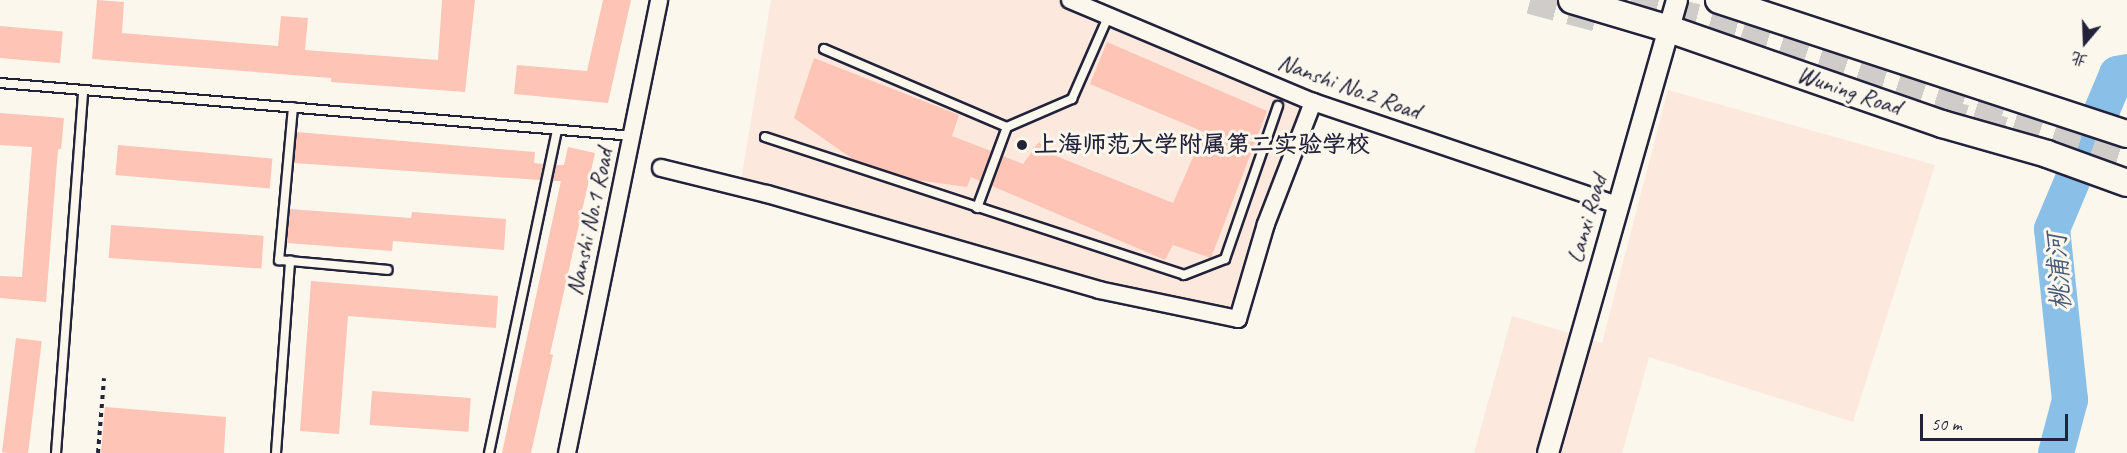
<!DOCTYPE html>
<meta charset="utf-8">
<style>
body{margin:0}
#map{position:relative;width:2127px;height:453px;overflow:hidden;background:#fbf7ec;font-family:Caveat,"LXGW WenKai TC",sans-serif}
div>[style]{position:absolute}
.built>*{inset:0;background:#fce8dc}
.river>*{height:36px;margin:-18px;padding:0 18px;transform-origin:18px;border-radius:18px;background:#8abfe7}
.building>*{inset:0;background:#fec4b5;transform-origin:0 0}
.trunk-tunnel>*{height:27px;margin-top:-13.5px;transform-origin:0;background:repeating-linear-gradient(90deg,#d0ccc9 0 27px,transparent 0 41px)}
.path>*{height:4px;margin-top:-2px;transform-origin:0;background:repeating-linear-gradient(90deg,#22223b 0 4.5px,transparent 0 9px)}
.roads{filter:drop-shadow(2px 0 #22223b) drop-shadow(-2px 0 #22223b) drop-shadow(0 2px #22223b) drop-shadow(0 -2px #22223b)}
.service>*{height:8px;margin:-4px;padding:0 4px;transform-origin:4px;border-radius:4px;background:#fbf7ec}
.minor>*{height:16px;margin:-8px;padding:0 8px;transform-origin:8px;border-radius:8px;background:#fbf7ec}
.tertiary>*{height:20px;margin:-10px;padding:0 10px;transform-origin:10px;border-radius:10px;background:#fbf7ec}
.primary>*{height:26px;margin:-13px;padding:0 13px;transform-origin:13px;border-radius:13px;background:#fbf7ec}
.dots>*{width:16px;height:16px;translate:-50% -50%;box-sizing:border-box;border:3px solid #fbf7ec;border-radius:50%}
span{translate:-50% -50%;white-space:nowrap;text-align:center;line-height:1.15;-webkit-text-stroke:6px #fbf7ec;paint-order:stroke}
.street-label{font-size:24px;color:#22223b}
.poi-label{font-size:24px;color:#22223b;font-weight:700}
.left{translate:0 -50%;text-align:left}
.water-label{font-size:26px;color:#465977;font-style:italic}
.north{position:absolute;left:2055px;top:12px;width:60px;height:60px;-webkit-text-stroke:4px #fbf7ec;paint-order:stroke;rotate:199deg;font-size:16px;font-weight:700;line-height:24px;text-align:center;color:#22223b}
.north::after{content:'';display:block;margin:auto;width:21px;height:27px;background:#22223b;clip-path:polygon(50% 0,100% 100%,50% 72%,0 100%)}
.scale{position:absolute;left:1920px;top:414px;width:148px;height:27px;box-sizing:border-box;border:3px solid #22223b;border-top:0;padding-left:8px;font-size:18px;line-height:21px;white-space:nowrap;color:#22223b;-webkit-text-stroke:4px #fbf7ec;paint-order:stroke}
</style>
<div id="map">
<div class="built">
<div style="clip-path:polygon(771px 0,1076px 0,1313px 102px,1238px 319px,740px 187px)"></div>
<div style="clip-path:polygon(1668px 90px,1935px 165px,1853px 422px,1649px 357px,1622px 453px,1474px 453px,1512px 316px,1602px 343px)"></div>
</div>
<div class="river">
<div style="left:2056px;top:453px;width:55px;rotate:-75.2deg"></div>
<div style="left:2070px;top:400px;width:172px;rotate:-96deg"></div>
<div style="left:2052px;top:229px;width:168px;rotate:-67.2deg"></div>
<div style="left:2117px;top:74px;width:10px;rotate:-11deg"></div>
</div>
<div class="building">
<div style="clip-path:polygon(97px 0,124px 2px,122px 33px,278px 46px,281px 16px,308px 18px,305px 50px,438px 60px,442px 0,475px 0,465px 92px,331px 82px,331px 78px,92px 59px)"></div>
<div style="clip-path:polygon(603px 0,631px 0,608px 103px,514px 94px,517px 65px,587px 71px)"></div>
<div style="left:0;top:26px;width:63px;height:32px;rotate:5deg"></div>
<div style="clip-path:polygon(1107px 42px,1267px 111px,1211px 258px,1173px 245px,1165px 260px,992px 186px,1003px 156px,1023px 164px,1039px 142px,1051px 154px,1173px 203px,1204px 132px,1090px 84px)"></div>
<div style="clip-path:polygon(814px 58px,959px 115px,952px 136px,991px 151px,980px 181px,971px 177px,967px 187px,916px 180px,854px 160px,794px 118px)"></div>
<div style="clip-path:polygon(0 113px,64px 118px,61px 149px,58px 149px,46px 302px,0 298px,0 276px,22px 277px,32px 147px,0 145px)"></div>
<div style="clip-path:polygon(297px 132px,535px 152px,534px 163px,543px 164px,540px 180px,294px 163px)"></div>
<div style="left:118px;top:145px;width:155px;height:30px;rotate:5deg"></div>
<div style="clip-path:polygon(568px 147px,595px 153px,550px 354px,553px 355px,531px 453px,502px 453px,561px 181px,553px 181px,556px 165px,564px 165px)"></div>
<div style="clip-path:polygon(290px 209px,411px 218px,412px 212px,506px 219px,504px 250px,393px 241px,392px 251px,287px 243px)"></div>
<div style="left:111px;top:225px;width:153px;height:33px;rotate:4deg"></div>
<div style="clip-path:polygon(311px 281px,498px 296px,496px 328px,348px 316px,339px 434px,300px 431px)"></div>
<div style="left:16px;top:338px;width:26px;height:115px;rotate:7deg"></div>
<div style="left:372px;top:391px;width:99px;height:34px;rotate:4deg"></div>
<div style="clip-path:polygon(105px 407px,226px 417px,224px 453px,101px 453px)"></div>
</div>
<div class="trunk-tunnel">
<div style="left:1530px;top:0;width:70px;rotate:14.8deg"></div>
<div style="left:1631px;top:0;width:116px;rotate:14.5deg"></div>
<div style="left:1743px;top:29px;width:404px;rotate:17.9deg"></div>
<div style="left:1939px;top:110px;width:91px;rotate:17.2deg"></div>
</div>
<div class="path">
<div style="left:98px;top:453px;width:75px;rotate:-85.4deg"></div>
</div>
<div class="roads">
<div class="service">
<div style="left:824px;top:49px;width:199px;rotate:23.1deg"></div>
<div style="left:1007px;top:127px;width:71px;rotate:-23.3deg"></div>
<div style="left:1072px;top:99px;width:90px;rotate:-66.3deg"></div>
<div style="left:0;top:83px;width:634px;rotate:4.79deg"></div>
<div style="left:293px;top:107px;width:154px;rotate:95.2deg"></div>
<div style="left:279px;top:260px;width:109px;rotate:5.2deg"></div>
<div style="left:765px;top:137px;width:441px;rotate:18.2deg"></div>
<div style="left:1184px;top:275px;width:44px;rotate:-21.3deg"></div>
<div style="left:1225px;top:259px;width:162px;rotate:-70.9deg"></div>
<div style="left:977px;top:208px;width:86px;rotate:-69.7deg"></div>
<div style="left:56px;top:453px;width:364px;rotate:-85.7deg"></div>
<div style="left:276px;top:453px;width:193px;rotate:-85.8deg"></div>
<div style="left:489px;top:453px;width:330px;rotate:-78.1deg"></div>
</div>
<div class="minor">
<div style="left:1070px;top:0;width:264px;rotate:22.8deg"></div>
<div style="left:1313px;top:102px;width:321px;rotate:18.7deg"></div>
<div style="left:661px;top:168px;width:109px;rotate:13.8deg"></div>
<div style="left:767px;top:194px;width:346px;rotate:16.1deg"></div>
<div style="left:1099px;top:290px;width:142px;rotate:11.8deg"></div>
<div style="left:1238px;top:319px;width:99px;rotate:-73.6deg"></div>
<div style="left:1266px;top:224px;width:131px;rotate:-68.9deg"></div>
<div style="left:567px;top:453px;width:462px;rotate:-78.5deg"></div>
</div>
<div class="tertiary">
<div style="left:1548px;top:453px;width:471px;rotate:-74.1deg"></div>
</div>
<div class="primary">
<div style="left:1572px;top:0;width:101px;rotate:16.6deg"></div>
<div style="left:1669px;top:29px;width:289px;rotate:19.2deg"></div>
<div style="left:1942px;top:124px;width:109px;rotate:15.9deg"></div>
<div style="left:2047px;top:154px;width:85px;rotate:19.9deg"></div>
<div style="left:1719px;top:0;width:429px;rotate:18.2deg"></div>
</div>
</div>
<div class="dots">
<div style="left:1022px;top:145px;background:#22223b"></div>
</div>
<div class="street-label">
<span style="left:1349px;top:87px;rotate:20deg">Nanshi No.2 Road</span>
<span style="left:1849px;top:91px;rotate:19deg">Wuning Road</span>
<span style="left:1587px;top:219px;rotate:-74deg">Lanxi Road</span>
<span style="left:590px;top:222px;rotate:-78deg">Nanshi No.1 Road</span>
</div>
<div class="poi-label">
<span class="left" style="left:1034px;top:145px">上海师范大学附属第二实验学校</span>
</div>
<div class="water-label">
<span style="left:2059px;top:272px;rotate:-94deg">桃浦河</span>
</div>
<div class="north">北</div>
<div class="scale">50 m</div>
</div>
